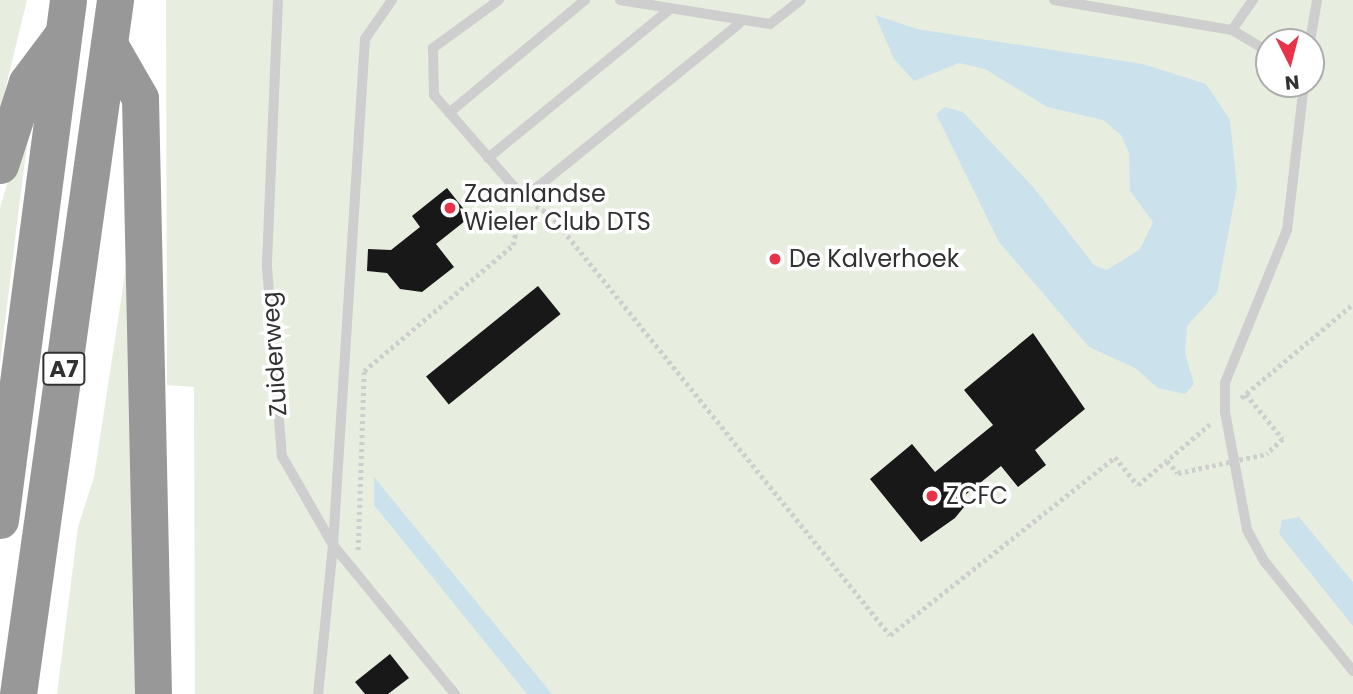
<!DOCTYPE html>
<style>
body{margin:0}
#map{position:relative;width:1353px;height:694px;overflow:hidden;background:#fff;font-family:Poppins,sans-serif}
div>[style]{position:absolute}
.green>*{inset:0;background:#e7eedf}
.water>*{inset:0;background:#cbe2ed}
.building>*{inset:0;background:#181818;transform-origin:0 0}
.path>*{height:4.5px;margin-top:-2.25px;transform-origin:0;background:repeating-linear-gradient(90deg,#cecece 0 3.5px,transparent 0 7px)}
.service>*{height:10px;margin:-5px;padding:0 5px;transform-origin:5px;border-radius:5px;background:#cecece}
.motorway>*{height:37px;margin:-18.5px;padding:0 18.5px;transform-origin:18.5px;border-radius:18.5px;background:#989898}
.path-bridge>*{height:4.5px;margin-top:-2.25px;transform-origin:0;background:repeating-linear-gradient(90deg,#cecece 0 3.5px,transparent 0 7px)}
.dots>*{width:19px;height:19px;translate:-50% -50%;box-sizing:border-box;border:4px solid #fff;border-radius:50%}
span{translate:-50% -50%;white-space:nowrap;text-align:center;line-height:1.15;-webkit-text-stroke:7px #fff;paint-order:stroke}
.shield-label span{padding:2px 5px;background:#fff;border:2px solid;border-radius:5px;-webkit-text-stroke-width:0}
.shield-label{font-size:23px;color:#313131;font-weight:700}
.poi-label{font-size:24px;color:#313131}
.left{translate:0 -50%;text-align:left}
.street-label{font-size:24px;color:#313131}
.north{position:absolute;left:1255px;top:28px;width:70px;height:70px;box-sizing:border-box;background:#fff;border:2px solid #adadad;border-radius:50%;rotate:174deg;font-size:19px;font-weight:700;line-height:28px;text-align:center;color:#313131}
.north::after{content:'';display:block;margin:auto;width:24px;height:32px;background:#e83248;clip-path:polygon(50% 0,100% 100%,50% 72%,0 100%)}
</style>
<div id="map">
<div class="green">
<div style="clip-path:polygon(0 0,27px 0,0 111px)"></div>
<div style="clip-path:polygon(evenodd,166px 0,1353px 0,1353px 694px,195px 694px,194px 387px,167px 385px,166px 0,1269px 42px,1311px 42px,1311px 84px,1269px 84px,1269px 42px)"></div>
<div style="clip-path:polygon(34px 92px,18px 215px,0 364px,0 208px)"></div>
<div style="clip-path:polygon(132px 228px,139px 694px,57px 694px,78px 527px,94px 477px)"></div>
</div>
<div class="water">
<div style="clip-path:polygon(875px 15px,917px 29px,1143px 64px,1206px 84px,1230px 120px,1237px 187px,1217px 293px,1187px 326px,1185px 353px,1194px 384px,1185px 394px,1158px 388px,1135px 368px,1089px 347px,999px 242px,936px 114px,945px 107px,963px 112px,1034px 188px,1094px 265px,1107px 270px,1140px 249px,1153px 222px,1130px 191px,1129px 153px,1121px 135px,1103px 120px,1047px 107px,985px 69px,959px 63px,914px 81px,894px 59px)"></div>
<div style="clip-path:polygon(374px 477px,552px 694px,527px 694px,374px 505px)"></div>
<div style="clip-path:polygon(1299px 517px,1353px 582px,1353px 626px,1279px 534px,1282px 520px)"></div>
</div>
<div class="building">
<div style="clip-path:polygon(447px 188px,470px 217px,436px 244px,454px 267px,422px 292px,400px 289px,387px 273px,367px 271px,368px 249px,391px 250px,420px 227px,412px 216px)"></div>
<div style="left:538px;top:286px;width:36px;height:144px;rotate:51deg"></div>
<div style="clip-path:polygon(1033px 333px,1085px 409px,1035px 450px,1046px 465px,1018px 487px,1001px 466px,959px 500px,964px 507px,955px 518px,921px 542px,870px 479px,912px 444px,935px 472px,993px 425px,964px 390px)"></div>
<div style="clip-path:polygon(390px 654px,409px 678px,388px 694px,365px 694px,355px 682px)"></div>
</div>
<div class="path">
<div style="left:536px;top:206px;width:16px;rotate:30deg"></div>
<div style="left:550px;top:214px;width:541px;rotate:51.08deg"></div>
<div style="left:890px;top:635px;width:287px;rotate:-38.3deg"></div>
<div style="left:1115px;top:457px;width:36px;rotate:51deg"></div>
<div style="left:1138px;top:485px;width:94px;rotate:-40.3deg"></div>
<div style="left:1246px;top:394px;width:58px;rotate:50.6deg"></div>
<div style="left:1283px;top:439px;width:22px;rotate:137deg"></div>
<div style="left:1241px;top:398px;width:146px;rotate:-40deg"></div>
<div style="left:1167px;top:461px;width:16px;rotate:47deg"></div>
<div style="left:358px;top:550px;width:179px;rotate:-88.1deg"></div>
<div style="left:364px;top:371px;width:195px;rotate:-40.2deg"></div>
<div style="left:513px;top:245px;width:33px;rotate:-78deg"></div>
</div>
<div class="service">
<div style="left:278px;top:0;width:267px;rotate:92.4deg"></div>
<div style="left:267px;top:267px;width:190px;rotate:85.5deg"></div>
<div style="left:282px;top:456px;width:103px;rotate:60.2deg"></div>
<div style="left:333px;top:545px;width:150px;rotate:95.7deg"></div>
<div style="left:392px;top:0;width:47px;rotate:124.7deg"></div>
<div style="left:365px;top:39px;width:507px;rotate:93.62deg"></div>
<div style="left:333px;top:545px;width:193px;rotate:50.7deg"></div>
<div style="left:499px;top:0;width:82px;rotate:144deg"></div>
<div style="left:433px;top:48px;width:47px;rotate:88.8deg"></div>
<div style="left:434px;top:95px;width:137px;rotate:48.9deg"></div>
<div style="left:524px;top:198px;width:277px;rotate:-39deg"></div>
<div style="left:620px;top:0;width:152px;rotate:9.1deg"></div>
<div style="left:770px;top:24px;width:39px;rotate:-38deg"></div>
<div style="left:1054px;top:0;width:181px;rotate:9.6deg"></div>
<div style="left:1232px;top:30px;width:43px;rotate:30.7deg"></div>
<div style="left:1232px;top:30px;width:37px;rotate:-55deg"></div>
<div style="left:1310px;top:42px;width:43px;rotate:-80.5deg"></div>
<div style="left:1304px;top:84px;width:147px;rotate:96.6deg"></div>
<div style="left:1287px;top:230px;width:165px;rotate:112.1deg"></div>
<div style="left:1225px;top:383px;width:29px;rotate:90deg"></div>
<div style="left:1225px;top:412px;width:120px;rotate:79.4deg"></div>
<div style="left:1247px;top:530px;width:37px;rotate:61deg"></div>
<div style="left:1265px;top:562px;width:140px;rotate:51.1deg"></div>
<div style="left:449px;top:113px;width:177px;rotate:-39.7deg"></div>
<div style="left:488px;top:158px;width:234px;rotate:-39.3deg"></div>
</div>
<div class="motorway">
<div style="left:109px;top:44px;width:62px;rotate:60.1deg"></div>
<div style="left:140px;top:98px;width:596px;rotate:88.75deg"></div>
<div style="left:0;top:165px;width:87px;rotate:-72deg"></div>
<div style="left:27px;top:82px;width:60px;rotate:-53.1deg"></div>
<div style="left:0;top:520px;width:524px;rotate:-82.55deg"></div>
<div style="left:18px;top:694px;width:701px;rotate:-82.04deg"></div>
</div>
<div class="path-bridge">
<div style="left:1178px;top:473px;width:91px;rotate:-12.1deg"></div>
</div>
<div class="dots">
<div style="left:450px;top:208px;background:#e83248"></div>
<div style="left:775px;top:259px;background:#e83248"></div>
<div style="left:932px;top:496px;background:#e83248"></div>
</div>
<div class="shield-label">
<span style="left:64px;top:369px">A7</span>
</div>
<div class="poi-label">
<span class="left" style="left:464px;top:208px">Zaanlandse<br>Wieler Club DTS</span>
<span class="left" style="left:789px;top:259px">De Kalverhoek</span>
<span class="left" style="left:946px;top:496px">ZCFC</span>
</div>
<div class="street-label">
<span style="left:274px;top:354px;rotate:-94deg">Zuiderweg</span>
</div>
<div class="north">N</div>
</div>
